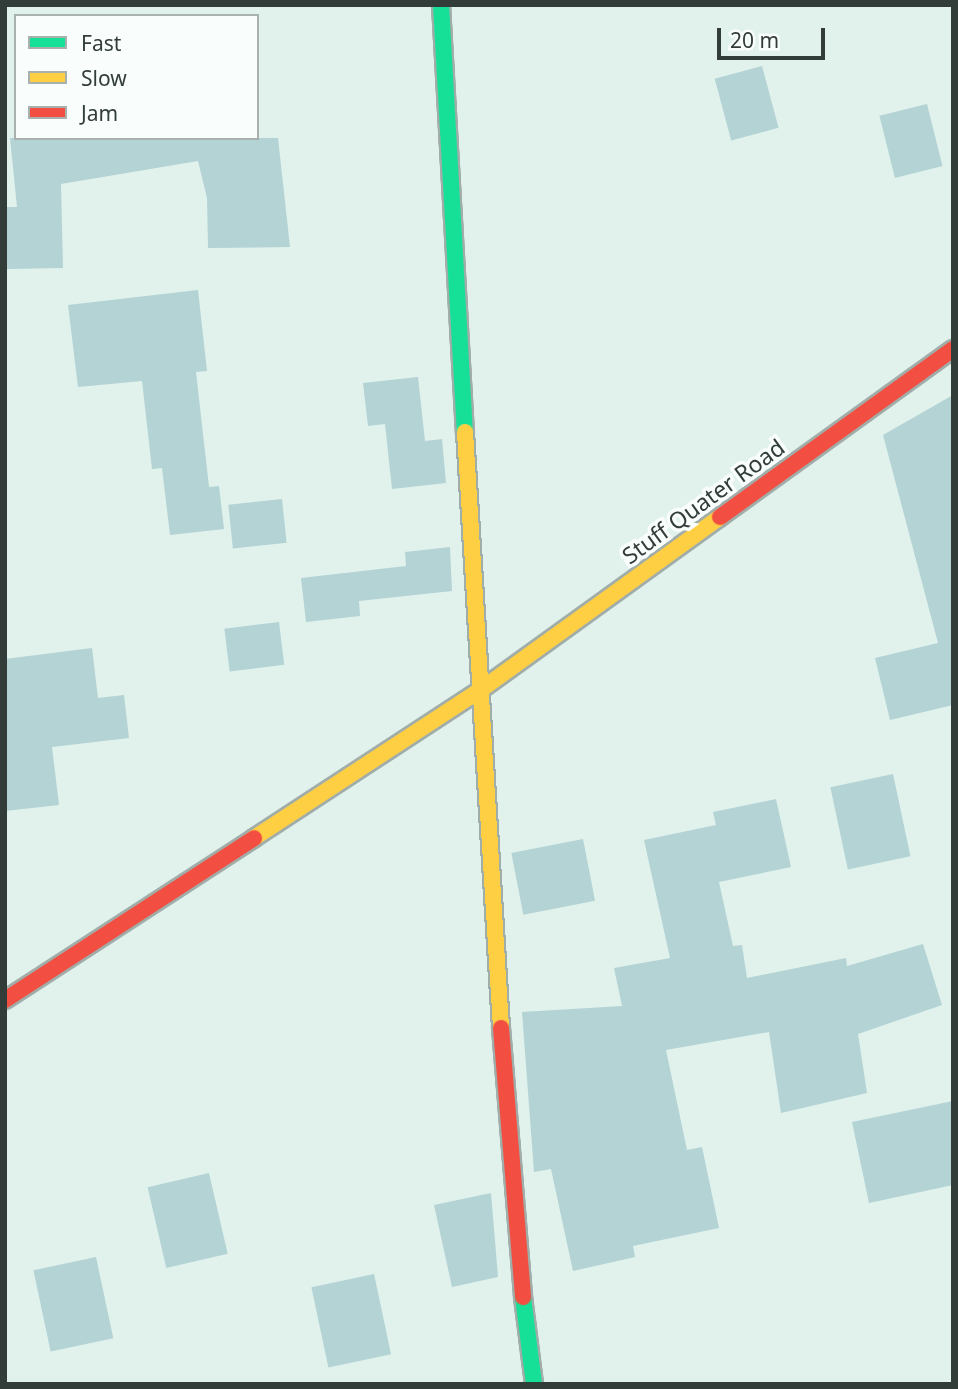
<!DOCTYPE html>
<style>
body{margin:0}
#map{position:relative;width:958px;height:1389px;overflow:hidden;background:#e1f1ec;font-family:"Noto Sans",sans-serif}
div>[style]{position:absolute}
.building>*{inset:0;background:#b3d3d5;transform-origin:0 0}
.roads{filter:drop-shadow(2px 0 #a1ada9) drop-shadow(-2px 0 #a1ada9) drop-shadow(0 2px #a1ada9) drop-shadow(0 -2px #a1ada9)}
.fast>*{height:16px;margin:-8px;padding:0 8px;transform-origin:8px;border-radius:8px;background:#16e098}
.slow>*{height:16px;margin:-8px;padding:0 8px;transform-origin:8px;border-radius:8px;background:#ffcf43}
.jam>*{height:16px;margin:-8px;padding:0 8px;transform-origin:8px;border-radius:8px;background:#f24e42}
span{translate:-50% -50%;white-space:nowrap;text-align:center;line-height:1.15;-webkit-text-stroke:7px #f9fefd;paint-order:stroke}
.street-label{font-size:23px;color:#323d3a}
.frame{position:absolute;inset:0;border:7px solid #323d3a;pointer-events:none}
.legend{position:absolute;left:14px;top:14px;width:245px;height:126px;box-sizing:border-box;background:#f9fefd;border:2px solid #a9b1af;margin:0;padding:9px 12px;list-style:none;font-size:21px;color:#323d3a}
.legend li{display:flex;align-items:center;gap:14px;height:35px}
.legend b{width:35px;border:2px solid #a9b1af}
.scale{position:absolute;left:717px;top:28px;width:108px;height:32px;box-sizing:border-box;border:4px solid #323d3a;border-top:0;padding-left:9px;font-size:21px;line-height:24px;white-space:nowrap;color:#323d3a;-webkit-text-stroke:5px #f9fefd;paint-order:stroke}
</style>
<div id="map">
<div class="building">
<div style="left:762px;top:66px;width:64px;height:49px;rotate:75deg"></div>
<div style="left:927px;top:104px;width:64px;height:49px;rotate:76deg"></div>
<div style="clip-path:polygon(10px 138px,278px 138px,290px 247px,208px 248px,207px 198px,198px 161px,61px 184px,63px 268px,5px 269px,5px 207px,17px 207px)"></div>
<div style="clip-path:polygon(198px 290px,207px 371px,196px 372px,209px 487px,219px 486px,224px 529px,170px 535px,162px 468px,152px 469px,142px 381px,78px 387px,68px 305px)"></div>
<div style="clip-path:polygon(418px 377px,425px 441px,442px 439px,446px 483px,392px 489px,385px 424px,368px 426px,363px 383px)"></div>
<div style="clip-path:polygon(953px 395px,953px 705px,890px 720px,875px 658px,938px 643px,883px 435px)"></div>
<div style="left:282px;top:499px;width:44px;height:54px;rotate:84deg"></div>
<div style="clip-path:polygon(450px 547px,452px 591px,359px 601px,360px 616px,306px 622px,301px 578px,406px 566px,405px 552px)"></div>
<div style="left:279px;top:622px;width:43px;height:55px;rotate:83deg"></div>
<div style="clip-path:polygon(92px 648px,98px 698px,124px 695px,129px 738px,52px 747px,59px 805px,5px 811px,5px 659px)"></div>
<div style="left:893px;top:774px;width:84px;height:64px;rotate:78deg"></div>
<div style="clip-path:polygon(776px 799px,791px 867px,719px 882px,733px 946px,742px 945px,747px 978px,846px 958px,847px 966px,923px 944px,942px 1005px,858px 1034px,867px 1093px,781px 1113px,769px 1032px,666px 1050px,687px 1150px,702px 1147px,719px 1228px,633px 1246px,635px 1257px,573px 1271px,551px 1169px,534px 1172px,522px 1012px,622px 1006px,614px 968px,670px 958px,644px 840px,716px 825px,713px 812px)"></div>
<div style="left:583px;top:839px;width:63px;height:73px;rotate:79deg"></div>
<div style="clip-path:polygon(953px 1101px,953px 1185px,869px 1203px,852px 1122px)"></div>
<div style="left:209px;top:1173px;width:83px;height:63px;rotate:77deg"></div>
<div style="clip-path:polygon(491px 1193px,498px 1277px,452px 1287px,434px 1205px)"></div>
<div style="left:96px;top:1257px;width:83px;height:64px;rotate:78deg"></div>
<div style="left:374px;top:1274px;width:82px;height:64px;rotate:78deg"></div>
</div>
<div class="roads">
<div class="fast">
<div style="left:441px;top:5px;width:428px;rotate:86.8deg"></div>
<div style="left:523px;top:1297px;width:88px;rotate:82.8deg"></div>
</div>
<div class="slow">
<div style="left:465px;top:432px;width:597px;rotate:86.54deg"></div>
<div style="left:254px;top:838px;width:269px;rotate:-33.2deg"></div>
<div style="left:479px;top:691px;width:297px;rotate:-35.8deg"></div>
</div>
<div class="jam">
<div style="left:720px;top:517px;width:287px;rotate:-35.8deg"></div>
<div style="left:5px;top:1000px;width:297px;rotate:-33deg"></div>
<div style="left:501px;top:1028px;width:270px;rotate:85.3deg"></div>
</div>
</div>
<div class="street-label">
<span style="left:703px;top:501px;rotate:-36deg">Stuff Quater Road</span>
</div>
<div class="frame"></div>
<ul class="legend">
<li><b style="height:9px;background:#16e098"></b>Fast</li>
<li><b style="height:9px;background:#ffcf43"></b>Slow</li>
<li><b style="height:9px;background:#f24e42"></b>Jam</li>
</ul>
<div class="scale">20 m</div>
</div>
